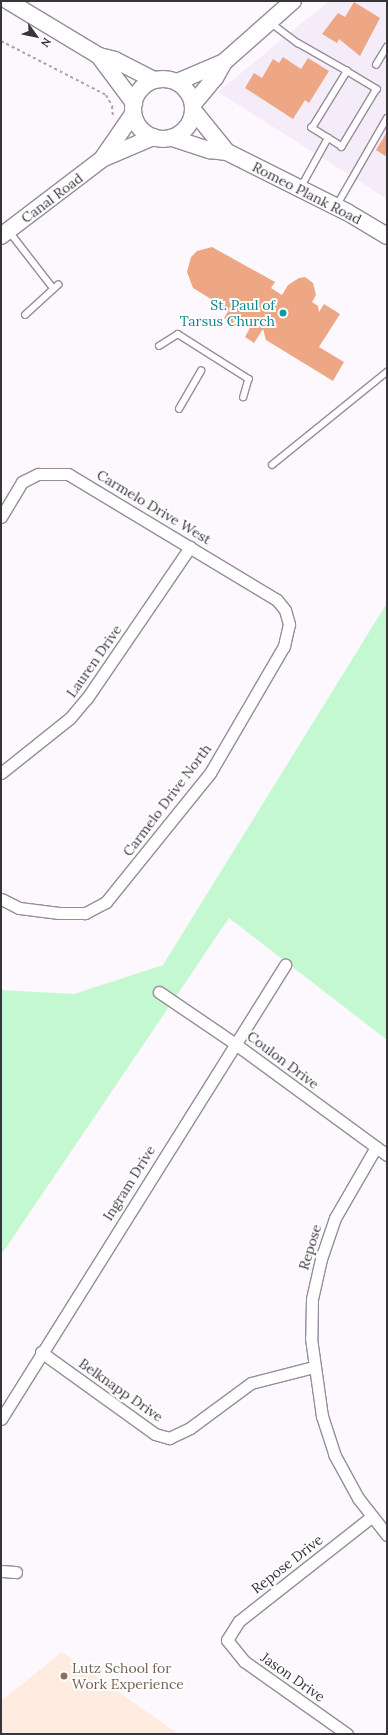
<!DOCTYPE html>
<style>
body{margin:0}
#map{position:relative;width:388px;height:1735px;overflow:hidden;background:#fcf8fe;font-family:Lora,serif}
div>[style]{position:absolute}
.built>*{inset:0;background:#f4ecf9}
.education>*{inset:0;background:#feece1}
.green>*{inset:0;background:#c4f8d0}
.building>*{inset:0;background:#eea784}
.path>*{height:2px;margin-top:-1px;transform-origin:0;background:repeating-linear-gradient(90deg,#aaa6ac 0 3px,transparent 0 6px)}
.roads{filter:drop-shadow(1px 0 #968d9b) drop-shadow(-1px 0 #968d9b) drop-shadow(0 1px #968d9b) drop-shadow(0 -1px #968d9b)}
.lane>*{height:5.5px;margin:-2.75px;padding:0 2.75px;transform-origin:2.75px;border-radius:2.75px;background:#fff}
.street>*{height:11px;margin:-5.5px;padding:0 5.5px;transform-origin:5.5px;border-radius:5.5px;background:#fff}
.secondary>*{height:16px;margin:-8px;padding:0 8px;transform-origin:8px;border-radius:8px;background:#fff}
.secondary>.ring{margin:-8px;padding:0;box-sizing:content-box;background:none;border:16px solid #fff;border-radius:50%}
.dots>*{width:11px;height:11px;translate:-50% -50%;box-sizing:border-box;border:2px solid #fff;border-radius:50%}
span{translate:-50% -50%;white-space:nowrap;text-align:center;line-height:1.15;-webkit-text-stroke:4px #fff;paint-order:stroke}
.street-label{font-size:14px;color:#38353a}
.culture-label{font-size:14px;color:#0d838f}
.right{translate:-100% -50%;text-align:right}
.education-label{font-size:14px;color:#785e54}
.left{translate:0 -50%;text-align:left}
.frame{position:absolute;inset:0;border:2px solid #38353a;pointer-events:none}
.north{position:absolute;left:16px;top:16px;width:40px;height:40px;-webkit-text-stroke:3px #fff;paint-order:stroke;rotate:123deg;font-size:11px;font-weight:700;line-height:16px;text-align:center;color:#38353a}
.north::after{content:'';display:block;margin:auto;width:14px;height:18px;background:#38353a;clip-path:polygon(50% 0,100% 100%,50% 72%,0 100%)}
</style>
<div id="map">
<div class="built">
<div style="clip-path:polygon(329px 1px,387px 1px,387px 199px,218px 92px)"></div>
</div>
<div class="education">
<div style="clip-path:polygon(62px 1652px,178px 1734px,1px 1734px,1px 1701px)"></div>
</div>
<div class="green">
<div style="clip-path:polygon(387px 603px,387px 1040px,229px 918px,1px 1255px,1px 990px,74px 994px,163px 965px)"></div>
</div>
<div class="building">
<div style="clip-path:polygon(354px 2px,380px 18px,360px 56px,339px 39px,337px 43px,322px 34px,338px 13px,345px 17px)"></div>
<div style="clip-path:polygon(283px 57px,301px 69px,308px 58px,329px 71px,309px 103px,305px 100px,293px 119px,245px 88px,254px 73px,262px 78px,273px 59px,279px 63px)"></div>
<div style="clip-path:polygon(387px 132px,387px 157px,376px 150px)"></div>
<div style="clip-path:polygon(212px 247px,275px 282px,271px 288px,282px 295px,288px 285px,299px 278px,305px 277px,313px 283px,316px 295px,312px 302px,318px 306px,319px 312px,324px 304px,340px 314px,319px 347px,344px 362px,333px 381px,266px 340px,263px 329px,254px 343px,245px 337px,252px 324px,242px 318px,238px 326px,224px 318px,229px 310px,193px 288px,187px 272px,191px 257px,197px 251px)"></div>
</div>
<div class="path">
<div style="left:1px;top:41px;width:118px;rotate:27.2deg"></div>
<div style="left:106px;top:95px;width:13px;rotate:61deg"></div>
<div style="left:112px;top:106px;width:12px;rotate:85deg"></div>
</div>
<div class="roads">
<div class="lane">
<div style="left:271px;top:23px;width:34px;rotate:37deg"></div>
<div style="left:298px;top:43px;width:56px;rotate:29.7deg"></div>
<div style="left:347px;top:71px;width:35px;rotate:31deg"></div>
<div style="left:377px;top:89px;width:68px;rotate:121.1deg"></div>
<div style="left:342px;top:147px;width:36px;rotate:-148deg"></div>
<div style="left:312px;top:128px;width:67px;rotate:-58.4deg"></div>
<div style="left:376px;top:65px;width:21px;rotate:-59deg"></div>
<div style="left:301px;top:187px;width:56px;rotate:-61.1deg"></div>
<div style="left:337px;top:205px;width:100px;rotate:-60.1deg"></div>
<div style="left:9px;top:231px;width:73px;rotate:52.2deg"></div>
<div style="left:25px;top:315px;width:45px;rotate:-42.3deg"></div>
<div style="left:159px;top:346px;width:22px;rotate:-32deg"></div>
<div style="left:178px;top:334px;width:84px;rotate:32.4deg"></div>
<div style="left:249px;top:379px;width:19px;rotate:106deg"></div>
<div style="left:179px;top:409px;width:44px;rotate:-59.9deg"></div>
<div style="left:272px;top:465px;width:148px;rotate:-39deg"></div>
</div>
<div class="street">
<div style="left:1px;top:517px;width:41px;rotate:-59deg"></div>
<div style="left:22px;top:482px;width:18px;rotate:-27deg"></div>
<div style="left:38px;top:474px;width:30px"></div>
<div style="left:68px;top:474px;width:244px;rotate:31.1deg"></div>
<div style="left:277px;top:600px;width:13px;rotate:51deg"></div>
<div style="left:285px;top:610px;width:15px;rotate:74deg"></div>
<div style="left:289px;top:624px;width:23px;rotate:103deg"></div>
<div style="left:284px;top:646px;width:147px;rotate:120.2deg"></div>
<div style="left:210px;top:773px;width:166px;rotate:128.9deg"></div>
<div style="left:106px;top:902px;width:24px;rotate:152deg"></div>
<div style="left:85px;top:913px;width:26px;rotate:180deg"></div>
<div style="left:59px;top:913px;width:40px;rotate:-172.9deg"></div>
<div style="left:19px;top:908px;width:20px;rotate:-153deg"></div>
<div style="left:1px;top:773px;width:88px;rotate:-38.6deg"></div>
<div style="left:70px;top:718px;width:26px;rotate:-50deg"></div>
<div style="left:87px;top:698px;width:183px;rotate:-55.7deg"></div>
<div style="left:159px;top:992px;width:91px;rotate:34.2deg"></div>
<div style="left:234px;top:1043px;width:190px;rotate:36.2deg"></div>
<div style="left:376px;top:1147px;width:82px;rotate:120deg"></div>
<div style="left:335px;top:1218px;width:43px;rotate:108.9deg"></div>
<div style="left:321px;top:1259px;width:41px;rotate:102.7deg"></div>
<div style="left:312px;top:1299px;width:39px;rotate:91deg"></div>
<div style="left:311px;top:1338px;width:79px;rotate:82deg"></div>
<div style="left:322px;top:1416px;width:40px;rotate:72deg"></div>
<div style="left:334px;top:1454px;width:50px;rotate:61.4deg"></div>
<div style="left:358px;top:1498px;width:47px;rotate:51.9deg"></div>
<div style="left:41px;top:1352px;width:140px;rotate:35.7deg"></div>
<div style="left:155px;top:1434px;width:15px;rotate:16deg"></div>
<div style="left:169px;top:1438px;width:23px;rotate:-25deg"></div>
<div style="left:190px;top:1428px;width:76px;rotate:-36.4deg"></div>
<div style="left:251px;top:1383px;width:65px;rotate:-14.3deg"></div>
<div style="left:1px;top:1419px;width:536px;rotate:-57.97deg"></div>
<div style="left:1px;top:1571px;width:15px;rotate:4deg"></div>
<div style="left:347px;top:1734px;width:126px;rotate:-144.7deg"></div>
<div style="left:244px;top:1661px;width:27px;rotate:-129deg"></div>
<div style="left:227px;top:1640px;width:22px;rotate:-58deg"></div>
<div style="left:239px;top:1621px;width:168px;rotate:-38.2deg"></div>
</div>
<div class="secondary">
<div style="left:8px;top:1px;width:106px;rotate:31.1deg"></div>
<div style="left:99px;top:56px;width:16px;rotate:14deg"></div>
<div style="left:115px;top:60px;width:44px;rotate:27.1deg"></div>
<div style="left:99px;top:56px;width:59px;rotate:53.3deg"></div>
<div class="ring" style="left:133px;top:79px;width:44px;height:44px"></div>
<div style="left:177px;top:82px;width:51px;rotate:-23.1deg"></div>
<div style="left:193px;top:104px;width:34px;rotate:-50deg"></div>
<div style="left:215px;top:78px;width:18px;rotate:-61deg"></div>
<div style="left:224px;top:62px;width:92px;rotate:-41.5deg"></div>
<div style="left:193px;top:110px;width:54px;rotate:51deg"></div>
<div style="left:172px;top:138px;width:40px;rotate:18deg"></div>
<div style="left:210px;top:150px;width:17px;rotate:7deg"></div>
<div style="left:227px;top:152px;width:134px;rotate:26.6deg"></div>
<div style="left:347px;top:212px;width:47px;rotate:31deg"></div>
<div style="left:102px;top:159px;width:55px;rotate:-55.4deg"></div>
<div style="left:1px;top:236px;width:127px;rotate:-37.3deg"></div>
<div style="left:102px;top:159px;width:56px;rotate:-23.3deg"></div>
</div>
</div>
<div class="dots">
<div style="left:283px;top:313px;background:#0f9aa8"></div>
<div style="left:64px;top:1676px;background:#8d6e63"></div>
</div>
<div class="street-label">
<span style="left:307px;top:193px;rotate:27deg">Romeo Plank Road</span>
<span style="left:52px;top:198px;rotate:-37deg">Canal Road</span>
<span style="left:154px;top:507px;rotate:31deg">Carmelo Drive West</span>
<span style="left:94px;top:661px;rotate:-55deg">Lauren Drive</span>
<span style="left:167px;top:800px;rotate:-53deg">Carmelo Drive North</span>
<span style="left:283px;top:1060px;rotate:37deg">Coulon Drive</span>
<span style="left:129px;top:1183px;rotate:-58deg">Ingram Drive</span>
<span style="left:310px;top:1247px;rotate:-73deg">Repose</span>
<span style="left:121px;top:1390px;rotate:35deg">Belknapp Drive</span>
<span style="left:287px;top:1564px;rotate:-38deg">Repose Drive</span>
<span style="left:293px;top:1677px;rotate:35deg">Jason Drive</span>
</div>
<div class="culture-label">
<span class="right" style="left:275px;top:313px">St. Paul of<br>Tarsus Church</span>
</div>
<div class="education-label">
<span class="left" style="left:72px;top:1676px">Lutz School for<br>Work Experience</span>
</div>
<div class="frame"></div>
<div class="north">N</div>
</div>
